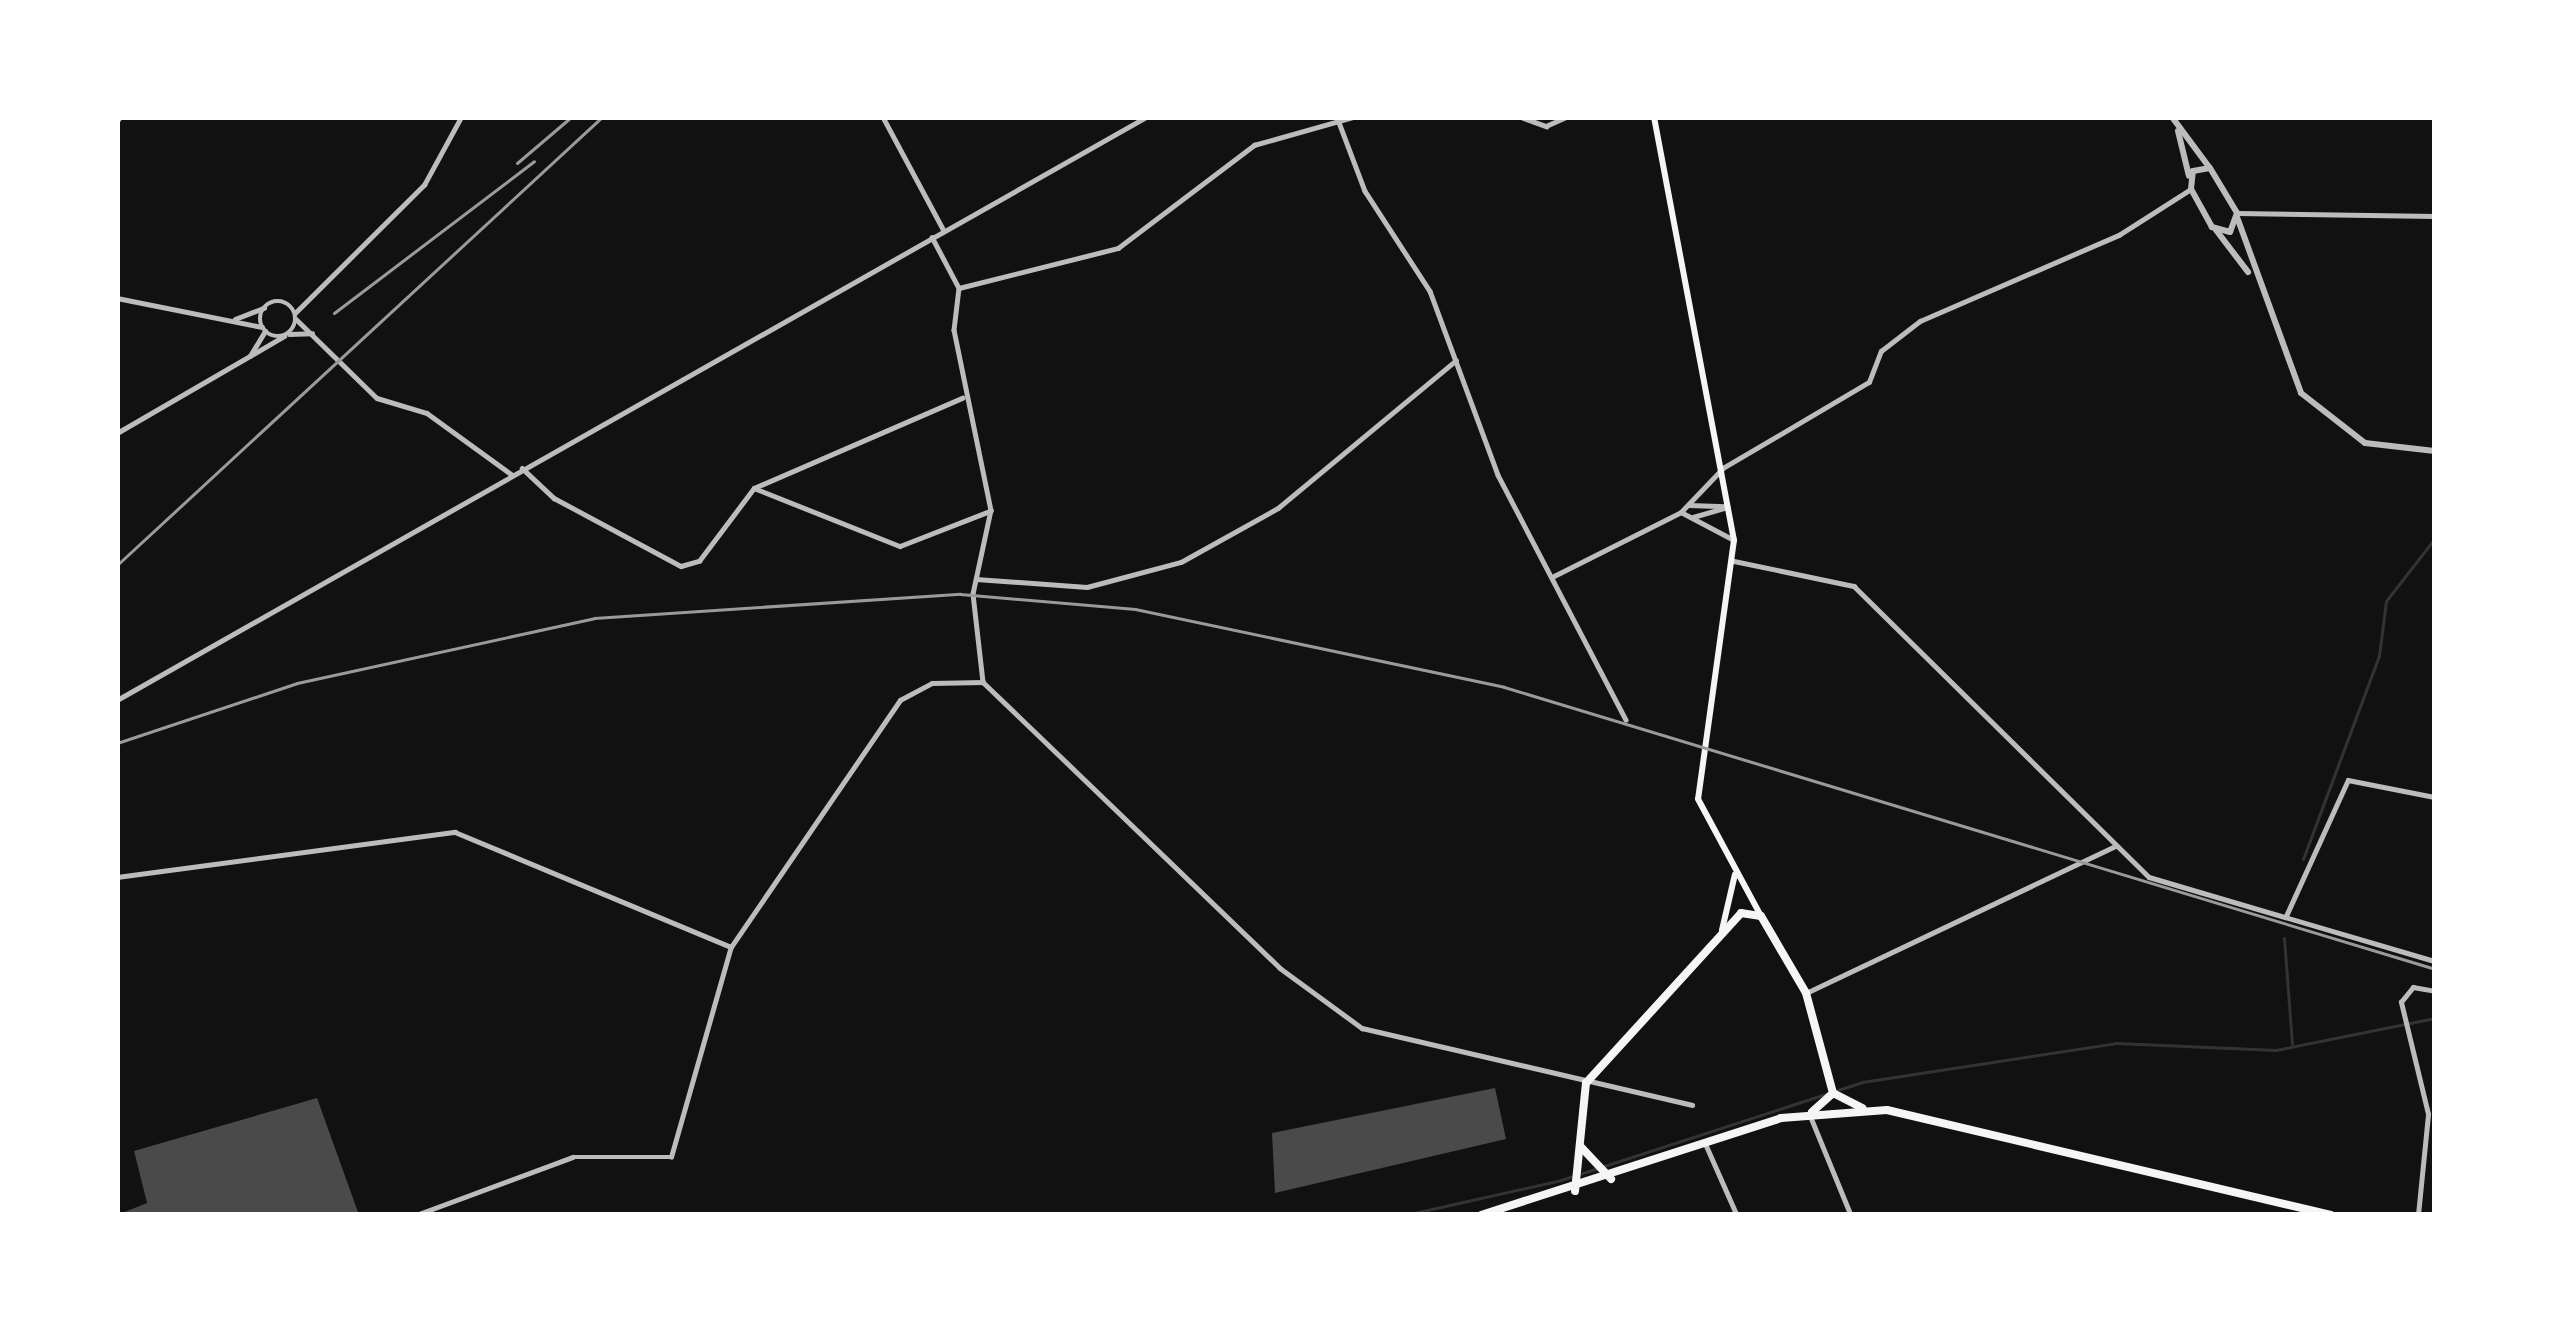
<!DOCTYPE html>
<style>
body{margin:0}
#map{position:relative;width:2552px;height:1332px;overflow:hidden;background:#111;font-family:"Titillium Web",sans-serif}
div>[style]{position:absolute}
.stream>*{height:3px;margin:-1.5px;padding:0 1.5px;transform-origin:1.5px;border-radius:1.5px;background:#333}
.building>*{inset:0;background:#4a4a4a}
.minor>*{height:4.5px;margin:-2.25px;padding:0 2.25px;transform-origin:2.25px;border-radius:2.25px;background:#bcbcbc}
.minor>.ring{margin:-2.25px;padding:0;box-sizing:content-box;background:none;border:4.5px solid #bcbcbc;border-radius:50%}
.tertiary>*{height:6px;margin:-3px;padding:0 3px;transform-origin:3px;border-radius:3px;background:#bcbcbc}
.secondary>*{height:6px;margin:-3px;padding:0 3px;transform-origin:3px;border-radius:3px;background:#f5f5f5}
.primary>*{height:8px;margin:-4px;padding:0 4px;transform-origin:4px;border-radius:4px;background:#f5f5f5}
.rail>*{height:3px;margin:-1.5px;padding:0 1.5px;transform-origin:1.5px;border-radius:1.5px;background:#9a9a9a}
span{translate:-50% -50%;white-space:nowrap;text-align:center;line-height:1.15;-webkit-text-stroke:9px #fff;paint-order:stroke}
.frame{position:absolute;inset:0;border:120px solid #fff;pointer-events:none}
</style>
<div id="map">
<div class="stream">
<div style="left:2303px;top:859px;width:217px;rotate:-69.5deg"></div>
<div style="left:2379px;top:656px;width:55px;rotate:-82.7deg"></div>
<div style="left:2386px;top:601px;width:80px;rotate:-52.1deg"></div>
<div style="left:2284px;top:938px;width:106px;rotate:85.7deg"></div>
<div style="left:1405px;top:1215px;width:160px;rotate:-12.6deg"></div>
<div style="left:1561px;top:1180px;width:317px;rotate:-18deg"></div>
<div style="left:1862px;top:1082px;width:257px;rotate:-8.7deg"></div>
<div style="left:2116px;top:1043px;width:160px;rotate:2.5deg"></div>
<div style="left:2276px;top:1050px;width:162px;rotate:-11.4deg"></div>
</div>
<div class="building">
<div style="clip-path:polygon(1495px 1088px,1506px 1139px,1275px 1193px,1272px 1133px)"></div>
<div style="clip-path:polygon(317px 1098px,359px 1215px,117px 1215px,147px 1203px,134px 1151px)"></div>
</div>
<div class="minor">
<div style="left:883px;top:117px;width:129px;rotate:61.8deg"></div>
<div style="left:1337px;top:117px;width:79px;rotate:69.3deg"></div>
<div style="left:1365px;top:191px;width:119px;rotate:57deg"></div>
<div style="left:1430px;top:291px;width:196px;rotate:69.7deg"></div>
<div style="left:1498px;top:475px;width:276px;rotate:62.4deg"></div>
<div style="left:1521px;top:117px;width:27px;rotate:20deg"></div>
<div style="left:1546px;top:126px;width:22px;rotate:-24deg"></div>
<div style="left:117px;top:121px;width:5px;rotate:-53deg"></div>
<div style="left:2237px;top:213px;width:198px;rotate:0.9deg"></div>
<div style="left:932px;top:237px;width:58px;rotate:62.1deg"></div>
<div style="left:959px;top:288px;width:42px;rotate:96.8deg"></div>
<div style="left:954px;top:330px;width:184px;rotate:78.4deg"></div>
<div style="left:991px;top:510px;width:86px;rotate:102.1deg"></div>
<div style="left:973px;top:594px;width:89px;rotate:83.5deg"></div>
<div style="left:983px;top:682px;width:412px;rotate:43.9deg"></div>
<div style="left:1280px;top:968px;width:102px;rotate:36.2deg"></div>
<div style="left:1362px;top:1028px;width:339px;rotate:13.1deg"></div>
<div style="left:959px;top:288px;width:164px;rotate:-14.1deg"></div>
<div style="left:1118px;top:248px;width:171px;rotate:-37.1deg"></div>
<div style="left:1254px;top:145px;width:103px;rotate:-15.8deg"></div>
<div style="left:117px;top:298px;width:148px;rotate:11.3deg"></div>
<div class="ring" style="left:260px;top:301px;width:31.5px;height:31.5px"></div>
<div style="left:295px;top:313px;width:182px;rotate:-44.8deg"></div>
<div style="left:424px;top:185px;width:77px;rotate:-61.4deg"></div>
<div style="left:235px;top:319px;width:31px;rotate:-21deg"></div>
<div style="left:296px;top:319px;width:113px;rotate:44.3deg"></div>
<div style="left:377px;top:398px;width:52px;rotate:16.7deg"></div>
<div style="left:427px;top:413px;width:104px;rotate:36deg"></div>
<div style="left:289px;top:334px;width:23px;rotate:-2deg"></div>
<div style="left:250px;top:356px;width:29px;rotate:-59deg"></div>
<div style="left:117px;top:433px;width:193px;rotate:-30.1deg"></div>
<div style="left:522px;top:468px;width:44px;rotate:43.2deg"></div>
<div style="left:554px;top:498px;width:144px;rotate:28.2deg"></div>
<div style="left:681px;top:566px;width:19px;rotate:-16deg"></div>
<div style="left:699px;top:561px;width:91px;rotate:-53deg"></div>
<div style="left:754px;top:488px;width:157px;rotate:21.7deg"></div>
<div style="left:900px;top:546px;width:97px;rotate:-21.3deg"></div>
<div style="left:754px;top:488px;width:227px;rotate:-23.4deg"></div>
<div style="left:1689px;top:505px;width:36px;rotate:2deg"></div>
<div style="left:1681px;top:512px;width:60px;rotate:27.8deg"></div>
<div style="left:1693px;top:517px;width:36px;rotate:-16deg"></div>
<div style="left:1734px;top:561px;width:123px;rotate:11.8deg"></div>
<div style="left:1854px;top:586px;width:414px;rotate:44.6deg"></div>
<div style="left:2149px;top:877px;width:298px;rotate:16.4deg"></div>
<div style="left:1554px;top:576px;width:142px;rotate:-26.7deg"></div>
<div style="left:1681px;top:512px;width:61px;rotate:-46.3deg"></div>
<div style="left:1723px;top:468px;width:169px;rotate:-30.5deg"></div>
<div style="left:1869px;top:382px;width:33px;rotate:-69deg"></div>
<div style="left:1881px;top:351px;width:49px;rotate:-37.6deg"></div>
<div style="left:1920px;top:321px;width:217px;rotate:-23.4deg"></div>
<div style="left:2119px;top:235px;width:85px;rotate:-32.6deg"></div>
<div style="left:976px;top:579px;width:111px;rotate:4.1deg"></div>
<div style="left:1087px;top:587px;width:97px;rotate:-14.9deg"></div>
<div style="left:1181px;top:562px;width:111px;rotate:-29.1deg"></div>
<div style="left:1278px;top:508px;width:231px;rotate:-39.7deg"></div>
<div style="left:117px;top:700px;width:1183px;rotate:-29.53deg"></div>
<div style="left:117px;top:877px;width:341px;rotate:-7.6deg"></div>
<div style="left:455px;top:832px;width:299px;rotate:22.6deg"></div>
<div style="left:731px;top:947px;width:299px;rotate:-55.6deg"></div>
<div style="left:900px;top:700px;width:36px;rotate:-28deg"></div>
<div style="left:932px;top:683px;width:51px;rotate:-1.1deg"></div>
<div style="left:2286px;top:916px;width:149px;rotate:-65.5deg"></div>
<div style="left:2348px;top:780px;width:89px;rotate:11.1deg"></div>
<div style="left:1806px;top:993px;width:342px;rotate:-25.4deg"></div>
<div style="left:1810px;top:1115px;width:108px;rotate:67.7deg"></div>
<div style="left:1706px;top:1145px;width:77px;rotate:66.1deg"></div>
<div style="left:416px;top:1215px;width:167px;rotate:-20.3deg"></div>
<div style="left:573px;top:1157px;width:98px"></div>
<div style="left:671px;top:1157px;width:218px;rotate:-74.1deg"></div>
<div style="left:2418px;top:1215px;width:101px;rotate:-84.3deg"></div>
<div style="left:2428px;top:1114px;width:115px;rotate:-103.6deg"></div>
<div style="left:2401px;top:1002px;width:19px;rotate:-51deg"></div>
<div style="left:2413px;top:987px;width:22px;rotate:10deg"></div>
</div>
<div class="tertiary">
<div style="left:2172px;top:117px;width:62px;rotate:53.5deg"></div>
<div style="left:2178px;top:131px;width:46px;rotate:76.3deg"></div>
<div style="left:2210px;top:168px;width:52px;rotate:59deg"></div>
<div style="left:2237px;top:213px;width:20px;rotate:110deg"></div>
<div style="left:2230px;top:232px;width:19px;rotate:-164deg"></div>
<div style="left:2212px;top:227px;width:43px;rotate:-118.9deg"></div>
<div style="left:2191px;top:189px;width:18px;rotate:-84deg"></div>
<div style="left:2193px;top:171px;width:17px;rotate:-10deg"></div>
<div style="left:2237px;top:217px;width:187px;rotate:70deg"></div>
<div style="left:2301px;top:393px;width:81px;rotate:38deg"></div>
<div style="left:2365px;top:443px;width:70px;rotate:6.5deg"></div>
<div style="left:2216px;top:230px;width:53px;rotate:52.7deg"></div>
</div>
<div class="secondary">
<div style="left:1654px;top:117px;width:430px;rotate:79.3deg"></div>
<div style="left:1734px;top:540px;width:261px;rotate:97.9deg"></div>
<div style="left:1698px;top:799px;width:131px;rotate:61.7deg"></div>
<div style="left:1722px;top:930px;width:57px;rotate:-76.9deg"></div>
</div>
<div class="primary">
<div style="left:1812px;top:1112px;width:28px;rotate:-42deg"></div>
<div style="left:1581px;top:1147px;width:44px;rotate:46.8deg"></div>
<div style="left:1575px;top:1191px;width:109px;rotate:-84.2deg"></div>
<div style="left:1586px;top:1083px;width:230px;rotate:-47.6deg"></div>
<div style="left:1741px;top:913px;width:20px;rotate:9deg"></div>
<div style="left:1761px;top:916px;width:89px;rotate:59.7deg"></div>
<div style="left:1806px;top:993px;width:104px;rotate:74.9deg"></div>
<div style="left:1833px;top:1093px;width:33px;rotate:27deg"></div>
<div style="left:1481px;top:1215px;width:315px;rotate:-17.9deg"></div>
<div style="left:1781px;top:1118px;width:106px;rotate:-4.3deg"></div>
<div style="left:1887px;top:1110px;width:456px;rotate:13.3deg"></div>
</div>
<div class="rail">
<div style="left:517px;top:163px;width:71px;rotate:-40.4deg"></div>
<div style="left:334px;top:313px;width:251px;rotate:-37.2deg"></div>
<div style="left:117px;top:565px;width:660px;rotate:-42.73deg"></div>
<div style="left:117px;top:743px;width:190px;rotate:-18.4deg"></div>
<div style="left:297px;top:683px;width:304px;rotate:-12.3deg"></div>
<div style="left:594px;top:618px;width:367px;rotate:-3.8deg"></div>
<div style="left:960px;top:594px;width:176px;rotate:4.9deg"></div>
<div style="left:1135px;top:609px;width:377px;rotate:11.9deg"></div>
<div style="left:1504px;top:687px;width:973px;rotate:16.85deg"></div>
</div>
<div class="frame"></div>
</div>
